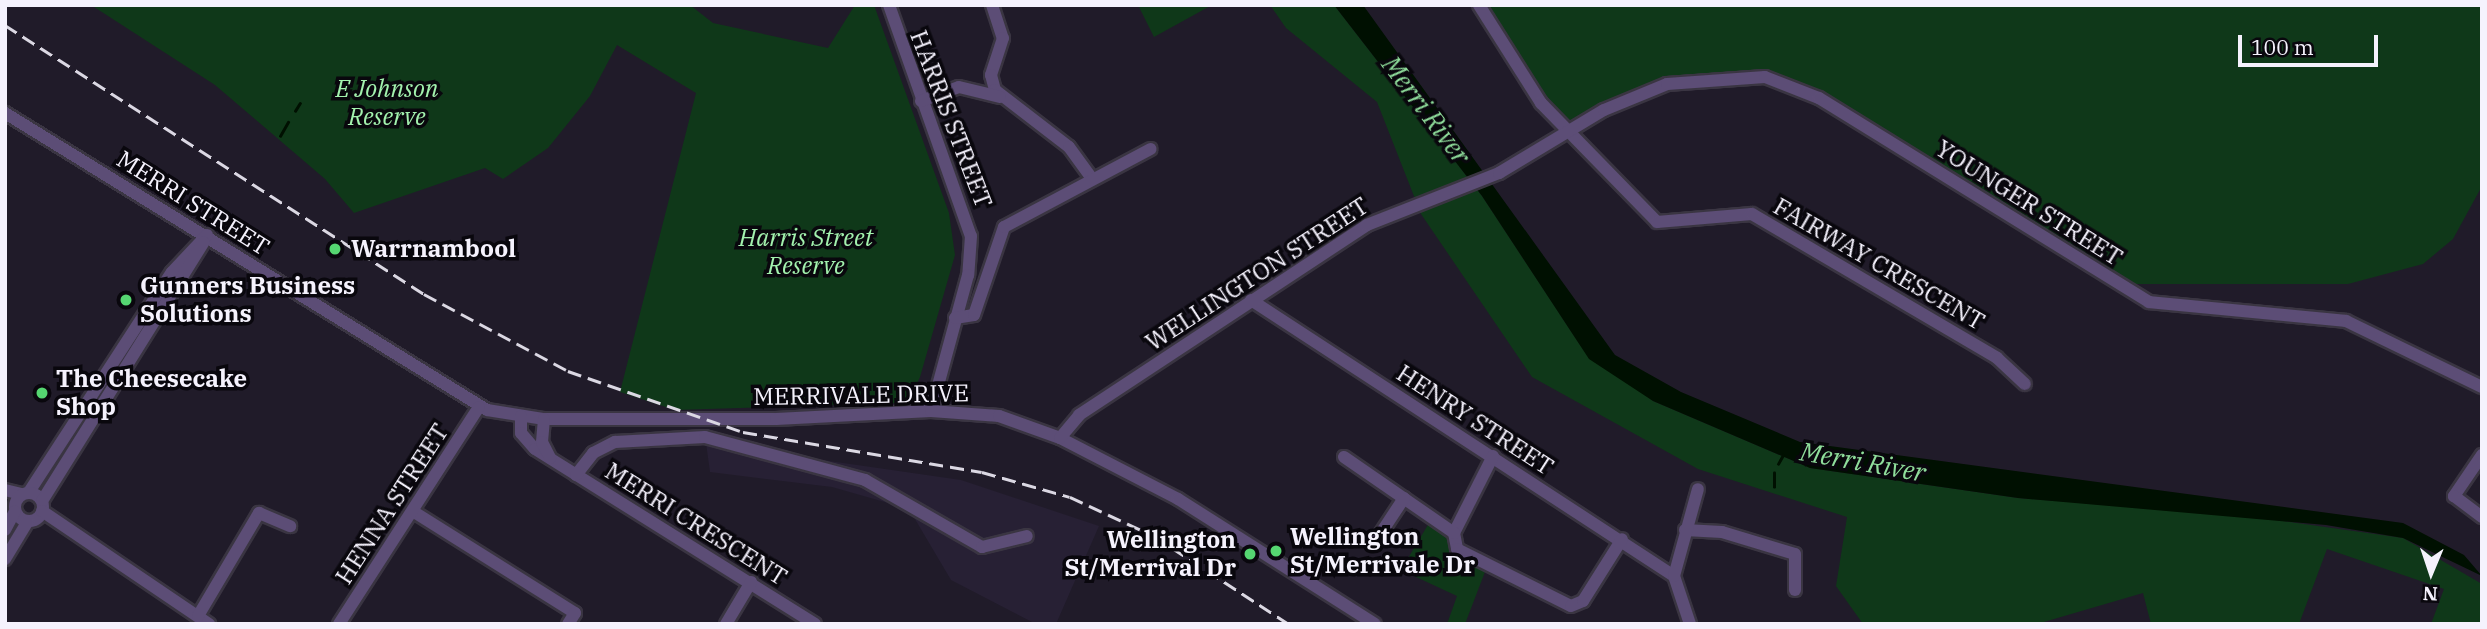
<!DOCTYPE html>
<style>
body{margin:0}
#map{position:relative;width:2487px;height:629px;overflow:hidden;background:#201b29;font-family:"IBM Plex Serif",serif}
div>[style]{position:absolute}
.built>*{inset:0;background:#272034}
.green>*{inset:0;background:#0f3819}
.water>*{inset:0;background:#001001}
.stream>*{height:2.5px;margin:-1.25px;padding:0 1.25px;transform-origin:1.25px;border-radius:1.25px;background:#001001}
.roads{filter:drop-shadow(2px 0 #3a3542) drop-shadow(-2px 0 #3a3542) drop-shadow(0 2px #3a3542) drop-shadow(0 -2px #3a3542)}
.minor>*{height:12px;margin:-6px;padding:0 6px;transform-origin:6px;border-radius:6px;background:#5c4d76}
.minor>.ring{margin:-6px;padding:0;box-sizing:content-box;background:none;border:12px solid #5c4d76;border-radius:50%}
.rail>*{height:2.5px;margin-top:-1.25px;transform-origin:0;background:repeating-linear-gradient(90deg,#dbd8e3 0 14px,transparent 0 21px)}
.dots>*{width:19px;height:19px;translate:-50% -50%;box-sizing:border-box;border:4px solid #09070d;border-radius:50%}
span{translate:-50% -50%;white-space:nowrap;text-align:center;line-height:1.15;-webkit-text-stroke:7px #09070d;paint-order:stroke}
.park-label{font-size:24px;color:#a3f2ae;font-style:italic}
.street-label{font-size:24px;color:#f5f2fd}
.poi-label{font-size:24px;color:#f5f2fd;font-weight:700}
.left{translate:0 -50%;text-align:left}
.right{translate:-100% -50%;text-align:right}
.water-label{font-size:26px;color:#8fdd9b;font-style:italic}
.frame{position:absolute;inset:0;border:7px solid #f5f2fd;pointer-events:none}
.north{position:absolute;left:2396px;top:538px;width:70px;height:70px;-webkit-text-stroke:5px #09070d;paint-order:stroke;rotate:182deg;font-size:19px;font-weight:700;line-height:28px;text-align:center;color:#f5f2fd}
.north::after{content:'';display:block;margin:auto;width:24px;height:32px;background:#f5f2fd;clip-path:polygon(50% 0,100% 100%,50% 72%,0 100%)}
.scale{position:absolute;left:2238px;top:35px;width:140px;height:32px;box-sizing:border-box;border:4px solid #f5f2fd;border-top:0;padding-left:9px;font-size:21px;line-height:24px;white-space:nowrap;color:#f5f2fd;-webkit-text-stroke:5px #09070d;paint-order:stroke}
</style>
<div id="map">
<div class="built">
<div style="clip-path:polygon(706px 443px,961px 480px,1099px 526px,1056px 624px,1036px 624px,951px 580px,909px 509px,832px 487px,710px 472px)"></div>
</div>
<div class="green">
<div style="clip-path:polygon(91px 5px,690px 5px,713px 23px,828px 48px,855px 5px,874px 5px,949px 213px,955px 255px,920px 377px,911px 397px,899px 403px,675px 410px,620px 392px,696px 93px,617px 45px,590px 96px,548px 148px,503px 179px,485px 168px,354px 213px,325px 179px,215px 85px)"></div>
<div style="clip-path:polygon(1138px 5px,1212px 5px,1154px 37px)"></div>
<div style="clip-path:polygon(1270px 5px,1334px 5px,1482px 196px,1580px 345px,1653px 401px,1810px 468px,2018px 498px,2240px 515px,2403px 538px,2482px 584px,2482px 624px,2431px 624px,2444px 589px,2327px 549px,2299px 624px,2151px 624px,2143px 593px,2037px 624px,1863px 624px,1836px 586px,1847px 517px,1698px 469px,1532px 377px,1421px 214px,1377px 102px,1286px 28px)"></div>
<div style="clip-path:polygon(1479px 5px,2482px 5px,2482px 186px,2453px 239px,2423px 264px,2348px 284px,2120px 284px,1819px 98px,1765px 77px,1667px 84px,1604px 110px,1568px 136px)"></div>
<div style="clip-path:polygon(1432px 518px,1454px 533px,1458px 549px,1488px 564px,1465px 624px,1447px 624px,1457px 596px,1401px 570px)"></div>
</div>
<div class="water">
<div style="clip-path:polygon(1334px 5px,1363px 5px,1615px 355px,1681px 392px,1800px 442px,2403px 523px,2464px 555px,2482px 576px,2403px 538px,2326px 525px,2018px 498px,1810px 468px,1653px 401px,1589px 359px,1482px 196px)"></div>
</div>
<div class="stream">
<div style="left:295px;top:111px;width:9px;rotate:-58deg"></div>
<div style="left:280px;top:136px;width:16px;rotate:-60deg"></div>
<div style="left:1778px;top:464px;width:10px;rotate:-61deg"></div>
<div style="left:1774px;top:487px;width:14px;rotate:-90deg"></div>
</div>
<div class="roads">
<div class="minor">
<div style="left:889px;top:5px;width:245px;rotate:70.5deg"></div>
<div style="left:971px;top:236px;width:39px;rotate:94deg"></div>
<div style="left:968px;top:275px;width:141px;rotate:105.2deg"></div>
<div style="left:992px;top:5px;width:35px;rotate:72deg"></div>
<div style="left:1003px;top:38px;width:39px;rotate:108deg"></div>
<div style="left:991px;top:75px;width:16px;rotate:75deg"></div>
<div style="left:995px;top:90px;width:93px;rotate:37.6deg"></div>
<div style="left:1069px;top:147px;width:39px;rotate:54deg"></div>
<div style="left:1479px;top:5px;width:116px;rotate:57.7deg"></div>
<div style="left:1541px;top:103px;width:166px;rotate:45.7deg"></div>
<div style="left:1657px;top:222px;width:95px;rotate:-4.8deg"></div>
<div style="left:1752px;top:214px;width:284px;rotate:30.4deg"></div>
<div style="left:1997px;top:358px;width:38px;rotate:43deg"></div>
<div style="left:921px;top:101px;width:40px;rotate:-20.2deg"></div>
<div style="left:959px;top:87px;width:42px;rotate:13.7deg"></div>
<div style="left:5px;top:113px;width:566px;rotate:31.64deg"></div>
<div style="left:487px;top:410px;width:58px;rotate:9deg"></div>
<div style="left:544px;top:419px;width:232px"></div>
<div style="left:776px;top:419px;width:155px;rotate:-3deg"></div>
<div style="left:931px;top:411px;width:68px;rotate:4.2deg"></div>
<div style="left:999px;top:416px;width:65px;rotate:19.8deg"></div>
<div style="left:1060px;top:438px;width:133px;rotate:27.3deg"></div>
<div style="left:1178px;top:499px;width:233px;rotate:32.4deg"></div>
<div style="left:1251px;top:300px;width:505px;rotate:33.12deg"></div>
<div style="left:955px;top:318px;width:19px;rotate:-9deg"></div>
<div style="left:974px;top:315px;width:93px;rotate:-71.2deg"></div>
<div style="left:1004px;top:227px;width:166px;rotate:-28deg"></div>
<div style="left:521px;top:416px;width:17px;rotate:90deg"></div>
<div style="left:521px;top:433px;width:21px;rotate:49deg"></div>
<div style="left:535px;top:449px;width:330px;rotate:32deg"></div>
<div style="left:544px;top:419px;width:23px;rotate:95deg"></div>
<div style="left:542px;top:442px;width:18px;rotate:63deg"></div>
<div style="left:1060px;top:438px;width:30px;rotate:-50deg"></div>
<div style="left:1079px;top:415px;width:345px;rotate:-33.4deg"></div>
<div style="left:1367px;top:225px;width:142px;rotate:-21.5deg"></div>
<div style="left:1499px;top:173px;width:122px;rotate:-31deg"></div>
<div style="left:1604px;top:110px;width:68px;rotate:-22.4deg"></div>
<div style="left:1667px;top:84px;width:98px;rotate:-4.1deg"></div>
<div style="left:1765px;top:77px;width:58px;rotate:21.3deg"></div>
<div style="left:1819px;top:98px;width:388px;rotate:31.7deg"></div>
<div style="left:2149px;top:302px;width:198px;rotate:5.5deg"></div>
<div style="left:2346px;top:321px;width:151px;rotate:25.9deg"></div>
<div style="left:2482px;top:455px;width:50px;rotate:124.3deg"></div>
<div style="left:2454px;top:496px;width:35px;rotate:37deg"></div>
<div style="left:1493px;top:456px;width:86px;rotate:116.9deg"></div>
<div style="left:1454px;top:533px;width:16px;rotate:79deg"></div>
<div style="left:1457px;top:549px;width:127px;rotate:26.6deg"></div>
<div style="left:1571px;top:606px;width:13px;rotate:-23deg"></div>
<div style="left:1583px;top:601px;width:73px;rotate:-57.8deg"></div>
<div style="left:1344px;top:457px;width:134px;rotate:34.6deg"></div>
<div style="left:576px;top:475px;width:28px;rotate:-52deg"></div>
<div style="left:593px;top:453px;width:25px;rotate:-27deg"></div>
<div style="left:615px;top:442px;width:90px;rotate:-3.2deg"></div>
<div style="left:705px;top:437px;width:166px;rotate:15deg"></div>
<div style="left:865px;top:480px;width:135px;rotate:29.8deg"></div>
<div style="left:982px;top:547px;width:46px;rotate:-13.7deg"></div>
<div style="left:5px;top:490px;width:16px;rotate:14deg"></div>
<div style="left:29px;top:492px;width:262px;rotate:-57deg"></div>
<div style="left:172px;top:272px;width:51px;rotate:-46.6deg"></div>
<div class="ring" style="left:15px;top:493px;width:16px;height:16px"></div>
<div style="left:42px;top:501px;width:305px;rotate:-58deg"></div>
<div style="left:42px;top:511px;width:202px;rotate:34.1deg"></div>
<div style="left:414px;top:512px;width:190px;rotate:32.1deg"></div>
<div style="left:575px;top:613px;width:13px;rotate:122deg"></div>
<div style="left:5px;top:530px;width:21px;rotate:-62deg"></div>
<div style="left:1685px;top:530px;width:37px;rotate:3deg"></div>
<div style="left:1722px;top:532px;width:76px;rotate:16.8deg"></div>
<div style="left:1795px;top:554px;width:36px;rotate:90deg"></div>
<div style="left:1377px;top:539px;width:49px;rotate:-56.6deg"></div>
<div style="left:5px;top:559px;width:44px;rotate:-58.8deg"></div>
<div style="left:198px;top:616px;width:120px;rotate:-59.4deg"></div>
<div style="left:259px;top:513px;width:34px;rotate:23deg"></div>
<div style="left:339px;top:624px;width:258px;rotate:-57.2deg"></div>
<div style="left:726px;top:624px;width:49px;rotate:-59.2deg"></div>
<div style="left:1690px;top:624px;width:51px;rotate:-108.4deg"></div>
<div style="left:1674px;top:576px;width:90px;rotate:-74.6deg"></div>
</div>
</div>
<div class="rail">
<div style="left:5px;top:25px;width:498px;rotate:32.7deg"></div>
<div style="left:424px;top:294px;width:163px;rotate:28.1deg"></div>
<div style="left:568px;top:371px;width:185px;rotate:19.2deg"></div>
<div style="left:743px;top:432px;width:242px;rotate:9.5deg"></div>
<div style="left:982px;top:472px;width:91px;rotate:15.9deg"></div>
<div style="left:1070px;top:497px;width:93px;rotate:24.9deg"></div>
<div style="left:1154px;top:536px;width:161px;rotate:33.1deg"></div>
</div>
<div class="dots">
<div style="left:335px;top:249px;background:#55d671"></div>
<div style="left:126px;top:300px;background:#55d671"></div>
<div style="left:42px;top:393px;background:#55d671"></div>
<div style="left:1276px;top:551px;background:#55d671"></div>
<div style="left:1250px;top:554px;background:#55d671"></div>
</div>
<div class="park-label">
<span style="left:387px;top:103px">E Johnson<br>Reserve</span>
<span style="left:806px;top:252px">Harris Street<br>Reserve</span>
</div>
<div class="street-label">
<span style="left:951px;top:119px;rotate:69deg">HARRIS STREET</span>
<span style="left:193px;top:203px;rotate:32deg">MERRI STREET</span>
<span style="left:2029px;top:203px;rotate:32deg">YOUNGER STREET</span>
<span style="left:1879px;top:264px;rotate:30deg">FAIRWAY CRESCENT</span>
<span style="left:1257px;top:274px;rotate:-33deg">WELLINGTON STREET</span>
<span style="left:861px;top:395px;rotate:-1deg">MERRIVALE DRIVE</span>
<span style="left:1475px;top:420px;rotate:33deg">HENRY STREET</span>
<span style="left:392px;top:504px;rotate:-57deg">HENNA STREET</span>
<span style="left:696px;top:524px;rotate:32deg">MERRI CRESCENT</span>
</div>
<div class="poi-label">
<span class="left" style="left:351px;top:249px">Warrnambool</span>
<span class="left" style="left:140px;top:300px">Gunners Business<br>Solutions</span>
<span class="left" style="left:56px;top:393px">The Cheesecake<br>Shop</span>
<span class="left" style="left:1290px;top:551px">Wellington<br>St/Merrivale Dr</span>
<span class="right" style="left:1236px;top:554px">Wellington<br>St/Merrival Dr</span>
</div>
<div class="water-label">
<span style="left:1426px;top:110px;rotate:53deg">Merri River</span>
<span style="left:1863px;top:462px;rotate:10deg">Merri River</span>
</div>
<div class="frame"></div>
<div class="north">N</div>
<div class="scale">100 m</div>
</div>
